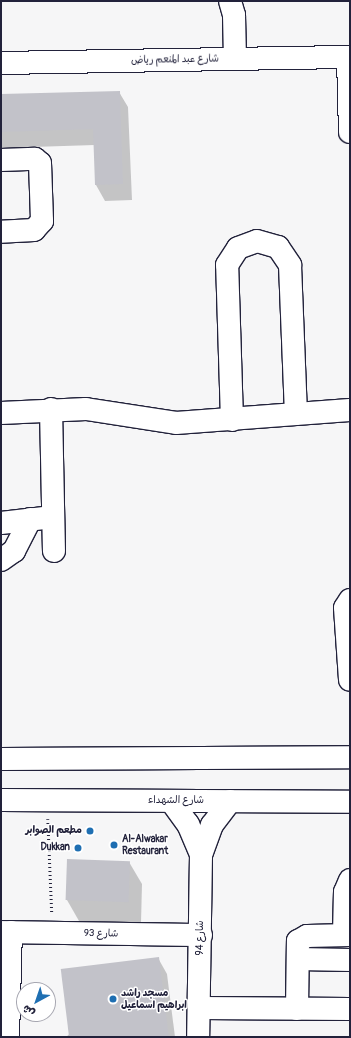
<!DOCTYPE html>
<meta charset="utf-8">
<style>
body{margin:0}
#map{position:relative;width:351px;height:1038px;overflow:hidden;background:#f6f6f7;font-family:Pangolin,"Playpen Sans Arabic",sans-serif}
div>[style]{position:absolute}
.shadow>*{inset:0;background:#0003}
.building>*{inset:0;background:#c2c2c9;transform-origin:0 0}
.path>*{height:2.5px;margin-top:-1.25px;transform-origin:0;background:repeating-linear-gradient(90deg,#22223b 0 1px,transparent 0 4px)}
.roads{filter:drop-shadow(1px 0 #22223b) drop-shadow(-1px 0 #22223b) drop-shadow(0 1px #22223b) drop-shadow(0 -1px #22223b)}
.minor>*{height:22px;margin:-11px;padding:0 11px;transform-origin:11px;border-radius:11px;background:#fff}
.major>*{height:22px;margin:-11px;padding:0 11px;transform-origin:11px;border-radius:11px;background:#fff}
.dots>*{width:11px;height:11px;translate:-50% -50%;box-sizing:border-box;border:2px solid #fff;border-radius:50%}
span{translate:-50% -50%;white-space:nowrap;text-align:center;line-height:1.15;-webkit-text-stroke:3px #fff;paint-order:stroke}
.street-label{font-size:10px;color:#22223b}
.poi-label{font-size:10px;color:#22223b;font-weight:700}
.right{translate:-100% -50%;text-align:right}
.left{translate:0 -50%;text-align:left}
.frame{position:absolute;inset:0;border:2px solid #22223b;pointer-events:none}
.north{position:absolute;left:16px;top:982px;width:40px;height:40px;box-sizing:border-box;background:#fff;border:1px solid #a7a7b1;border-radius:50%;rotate:220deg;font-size:11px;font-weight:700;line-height:16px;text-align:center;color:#22223b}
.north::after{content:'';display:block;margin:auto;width:14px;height:18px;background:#1f6fb2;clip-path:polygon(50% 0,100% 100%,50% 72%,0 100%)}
</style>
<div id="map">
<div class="shadow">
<div style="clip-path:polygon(119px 92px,128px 107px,132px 200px,105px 201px,96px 185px,95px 145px,1px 148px,1px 95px)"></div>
<div style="clip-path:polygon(129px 862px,142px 884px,141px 923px,79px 921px,67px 900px)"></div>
<div style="clip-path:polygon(158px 958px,167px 974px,175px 1037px,66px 1037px)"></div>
</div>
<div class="building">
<div style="clip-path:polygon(120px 91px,123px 184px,95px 185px,93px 129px,1px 132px,1px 94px)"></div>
<div style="left:67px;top:859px;width:63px;height:41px;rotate:2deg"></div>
<div style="left:159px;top:957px;width:81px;height:99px;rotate:83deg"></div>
</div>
<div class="path">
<div style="left:48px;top:819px;width:94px;rotate:87.6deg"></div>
</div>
<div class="roads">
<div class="minor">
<div style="left:230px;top:1px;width:15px;rotate:74deg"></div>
<div style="left:234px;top:15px;width:44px;rotate:88.7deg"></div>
<div style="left:348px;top:57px;width:75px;rotate:88.5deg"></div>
<div style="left:1px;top:63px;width:349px;rotate:-1deg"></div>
<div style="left:1px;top:160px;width:34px;rotate:-2deg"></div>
<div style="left:35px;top:159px;width:6px;rotate:39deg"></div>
<div style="left:40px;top:163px;width:58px;rotate:88deg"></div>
<div style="left:42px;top:221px;width:12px;rotate:132deg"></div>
<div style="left:34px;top:230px;width:33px;rotate:177deg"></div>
<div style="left:51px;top:409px;width:142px;rotate:88.8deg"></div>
<div style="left:1px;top:413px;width:85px;rotate:-2.7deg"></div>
<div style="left:86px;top:409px;width:91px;rotate:8.8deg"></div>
<div style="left:176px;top:423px;width:174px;rotate:-4.3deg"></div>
<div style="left:232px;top:420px;width:155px;rotate:-91.8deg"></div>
<div style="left:227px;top:265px;width:20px;rotate:-57deg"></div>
<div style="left:238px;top:248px;width:20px;rotate:-20deg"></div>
<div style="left:257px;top:241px;width:22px;rotate:16deg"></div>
<div style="left:278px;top:247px;width:22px;rotate:56deg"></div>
<div style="left:290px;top:265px;width:149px;rotate:87.7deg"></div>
<div style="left:1px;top:523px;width:52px;rotate:-6.6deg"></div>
<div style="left:1px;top:560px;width:16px;rotate:-35deg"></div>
<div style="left:14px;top:551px;width:36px;rotate:-63deg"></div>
<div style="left:350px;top:600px;width:9px;rotate:122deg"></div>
<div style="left:345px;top:608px;width:72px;rotate:86deg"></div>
<div style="left:171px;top:801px;width:29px;rotate:54deg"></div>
<div style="left:188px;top:824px;width:34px;rotate:67deg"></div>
<div style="left:201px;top:855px;width:182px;rotate:90.9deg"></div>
<div style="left:201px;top:855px;width:32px;rotate:-70deg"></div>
<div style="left:212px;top:825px;width:30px;rotate:-53deg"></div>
<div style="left:1px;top:932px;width:200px;rotate:0.9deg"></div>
<div style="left:344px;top:935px;width:43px;rotate:-88.7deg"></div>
<div style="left:345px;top:892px;width:13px;rotate:-67deg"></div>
<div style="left:298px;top:959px;width:52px;rotate:1.1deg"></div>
<div style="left:201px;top:1008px;width:149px;rotate:0.4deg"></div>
<div style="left:297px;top:1009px;width:68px;rotate:-89.2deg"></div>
<div style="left:298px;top:941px;width:10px;rotate:-29deg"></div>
<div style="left:307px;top:936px;width:43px;rotate:-1.3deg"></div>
<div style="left:8px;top:1037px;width:105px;rotate:-88.4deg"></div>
</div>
<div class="major">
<div style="left:1px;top:759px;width:349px;rotate:-0.3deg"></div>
<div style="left:1px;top:800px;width:349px;rotate:0.3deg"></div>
</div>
</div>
<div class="dots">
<div style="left:90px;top:831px;background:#1f6fb2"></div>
<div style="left:114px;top:845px;background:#1f6fb2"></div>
<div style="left:78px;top:848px;background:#1f6fb2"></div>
<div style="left:113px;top:999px;background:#1f6fb2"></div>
</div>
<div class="street-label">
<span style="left:175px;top:60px;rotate:-1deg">شارع عبد المنعم رياض</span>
<span style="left:176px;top:801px">شارع الشهداء</span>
<span style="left:101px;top:934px;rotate:1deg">شارع 93</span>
<span style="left:201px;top:938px;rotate:-90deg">شارع 94</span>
</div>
<div class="poi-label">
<span class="right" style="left:82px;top:831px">مطعم الصوابر</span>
<span class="left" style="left:122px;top:845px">Al-Alwakar<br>Restaurant</span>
<span class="right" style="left:70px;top:848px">Dukkan</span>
<span class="left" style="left:121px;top:999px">مسجد راشد<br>ابراهيم اسماعيل</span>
</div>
<div class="frame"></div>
<div class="north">ش</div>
</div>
